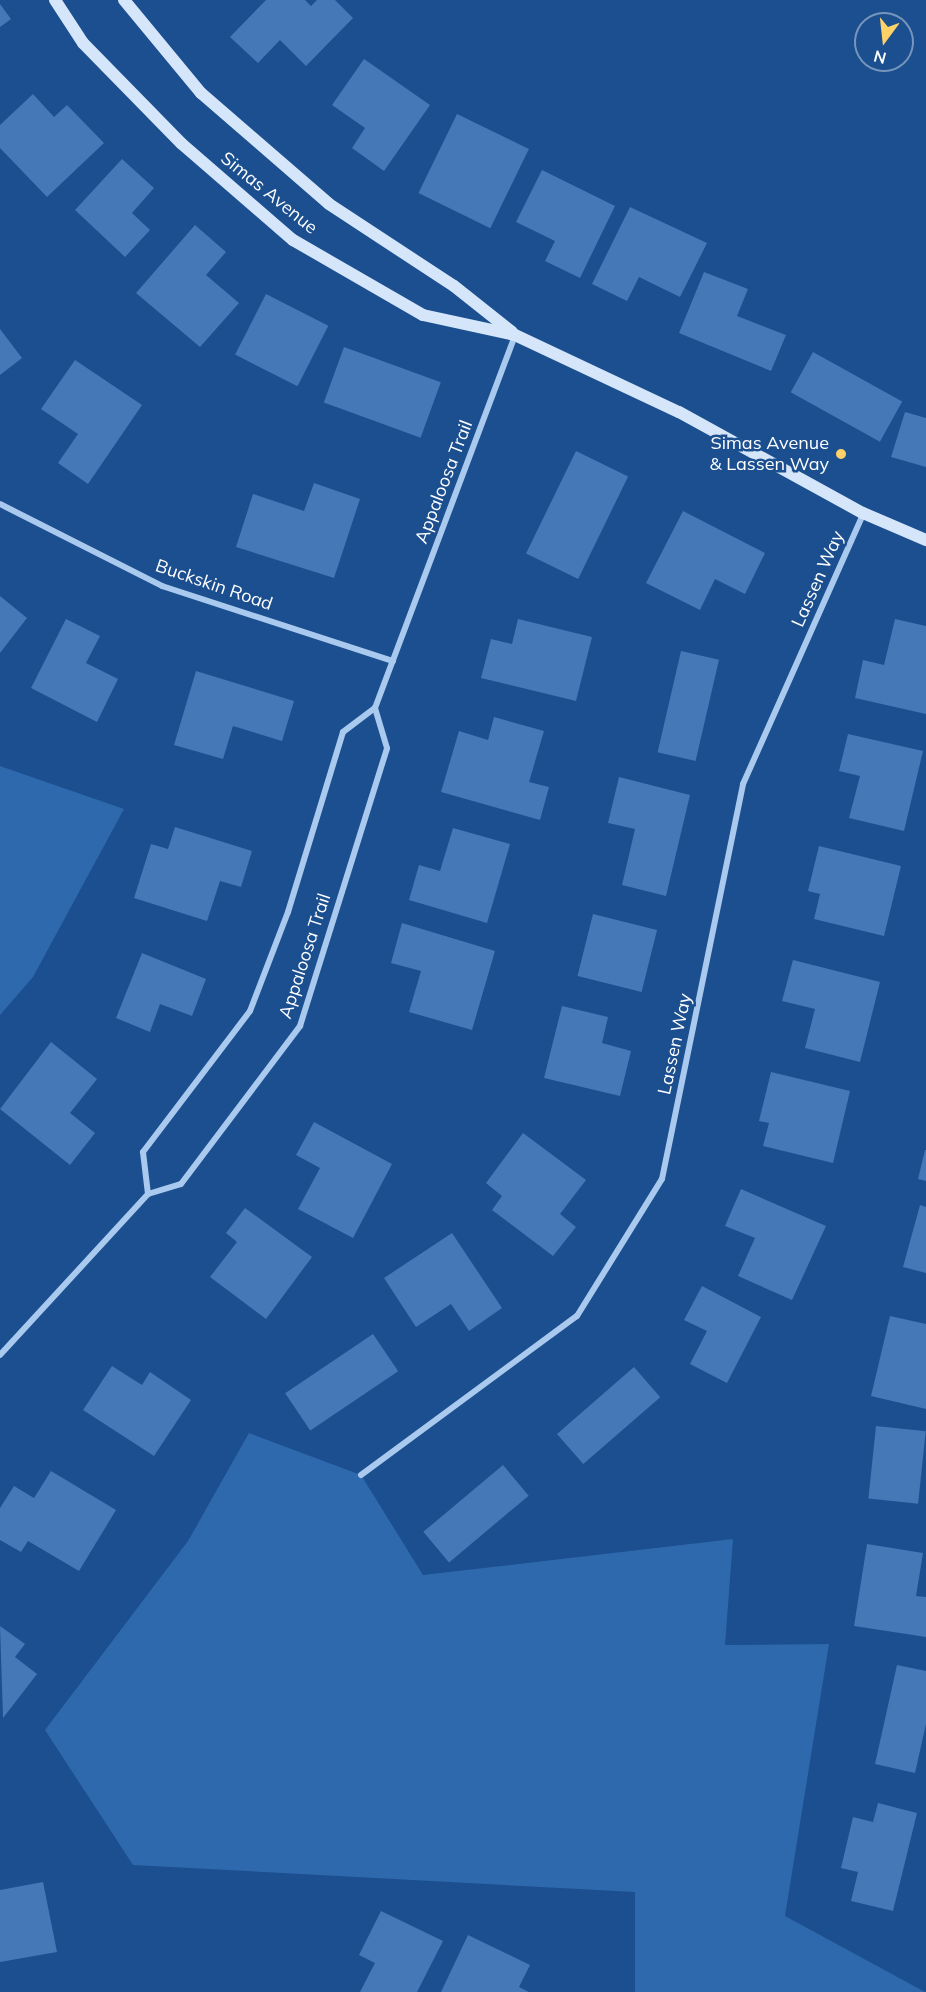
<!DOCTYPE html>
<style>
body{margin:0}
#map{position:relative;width:926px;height:1992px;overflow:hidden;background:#1b4f8f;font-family:Mulish,sans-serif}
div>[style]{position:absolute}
.green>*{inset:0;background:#2e69ad}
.building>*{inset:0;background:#4478b7;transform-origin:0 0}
.street>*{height:6px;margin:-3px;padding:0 3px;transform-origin:3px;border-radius:3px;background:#a9c9ee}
.secondary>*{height:12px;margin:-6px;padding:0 6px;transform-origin:6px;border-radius:6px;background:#d6e6fa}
.dots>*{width:16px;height:16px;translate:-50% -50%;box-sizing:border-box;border:3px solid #1b4f8f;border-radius:50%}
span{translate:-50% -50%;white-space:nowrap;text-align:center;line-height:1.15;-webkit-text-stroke:5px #1b4f8f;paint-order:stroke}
.street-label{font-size:18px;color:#fff}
.poi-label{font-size:18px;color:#fff}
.right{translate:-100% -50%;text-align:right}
.north{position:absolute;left:854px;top:12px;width:60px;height:60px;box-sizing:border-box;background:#1b4f8f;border:2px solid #7695bc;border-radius:50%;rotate:195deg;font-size:16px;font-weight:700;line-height:24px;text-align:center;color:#fff}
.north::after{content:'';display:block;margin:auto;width:21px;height:27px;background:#ffd166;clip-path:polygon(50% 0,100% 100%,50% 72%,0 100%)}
</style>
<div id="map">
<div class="green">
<div style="clip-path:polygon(0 766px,124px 809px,33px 977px,0 1015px)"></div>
<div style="clip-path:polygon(249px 1433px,361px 1475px,423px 1575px,733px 1539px,725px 1645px,829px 1644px,785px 1916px,925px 1992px,635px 1992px,635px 1892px,133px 1865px,45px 1730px,188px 1541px)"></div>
</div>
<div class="building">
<div style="clip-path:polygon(266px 0,305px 0,311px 6px,317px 0,335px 0,353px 18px,306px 66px,280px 40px,258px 63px,230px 37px)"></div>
<div style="clip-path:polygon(0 4px,11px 19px,0 27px)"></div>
<div style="clip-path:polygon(364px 59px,430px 105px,384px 171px,352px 148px,365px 128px,332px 105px)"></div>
<div style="clip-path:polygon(33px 94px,54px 117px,67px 105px,104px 143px,47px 197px,0 148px,0 125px)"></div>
<div style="left:457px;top:114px;width:80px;height:88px;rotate:26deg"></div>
<div style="clip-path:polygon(122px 159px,154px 188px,132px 213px,150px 230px,125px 257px,75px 210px)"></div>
<div style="clip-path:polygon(542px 170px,615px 206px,580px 278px,545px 261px,555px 241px,516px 222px)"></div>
<div style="clip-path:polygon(630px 207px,707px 243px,680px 297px,639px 277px,627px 301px,592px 284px)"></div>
<div style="clip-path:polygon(195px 225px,226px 252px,206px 275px,239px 303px,200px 347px,136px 293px)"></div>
<div style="clip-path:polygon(704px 272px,748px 289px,737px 316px,786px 335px,771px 371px,679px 333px)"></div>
<div style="left:266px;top:294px;width:70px;height:68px;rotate:27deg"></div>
<div style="clip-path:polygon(0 329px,22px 358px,0 375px)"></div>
<div style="left:344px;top:347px;width:103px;height:59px;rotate:20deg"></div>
<div style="left:813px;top:352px;width:102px;height:46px;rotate:29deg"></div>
<div style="clip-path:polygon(75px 360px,142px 405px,88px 484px,58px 463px,78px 434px,41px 409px)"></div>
<div style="clip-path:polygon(905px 412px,926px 418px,926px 467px,891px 457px)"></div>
<div style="left:576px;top:451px;width:58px;height:114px;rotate:26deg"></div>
<div style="clip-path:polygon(314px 483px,360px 499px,334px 578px,236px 547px,253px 494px,304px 511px)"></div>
<div style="clip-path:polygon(683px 511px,765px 553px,745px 594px,715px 579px,700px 610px,646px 583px)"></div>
<div style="clip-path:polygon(0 596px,27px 618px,0 653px)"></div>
<div style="clip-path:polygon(66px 619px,100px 636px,86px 663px,118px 679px,97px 722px,31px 688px)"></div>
<div style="clip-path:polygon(518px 619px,592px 637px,576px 701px,481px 678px,491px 639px,512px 644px)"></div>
<div style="clip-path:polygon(895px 619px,926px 626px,926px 714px,855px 698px,863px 660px,884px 665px)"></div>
<div style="left:681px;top:651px;width:39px;height:104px;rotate:13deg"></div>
<div style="clip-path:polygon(196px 671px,294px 701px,282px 741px,233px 726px,223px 759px,174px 745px)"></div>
<div style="clip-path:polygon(494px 717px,544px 731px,529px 782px,549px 787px,540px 820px,441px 792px,459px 731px,488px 740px)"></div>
<div style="clip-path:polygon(848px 734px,923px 751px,904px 831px,849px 818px,860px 776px,839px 771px)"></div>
<div style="clip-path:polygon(619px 777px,690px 795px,666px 896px,622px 885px,635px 829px,608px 823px)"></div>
<div style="clip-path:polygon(175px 827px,252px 851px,241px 887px,220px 881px,207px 921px,134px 898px,151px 844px,168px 849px)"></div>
<div style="clip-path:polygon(453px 828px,510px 844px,487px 923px,409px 900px,419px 865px,440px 871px)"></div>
<div style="clip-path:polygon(819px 846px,901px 866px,884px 936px,814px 919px,820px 894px,808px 891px)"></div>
<div style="left:593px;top:914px;width:66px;height:64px;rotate:14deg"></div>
<div style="clip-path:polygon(402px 923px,495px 951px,472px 1030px,409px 1012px,421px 971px,391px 963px)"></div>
<div style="clip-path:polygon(142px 953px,206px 979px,192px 1016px,160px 1004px,150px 1032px,116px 1018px)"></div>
<div style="clip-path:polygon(793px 960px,880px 982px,860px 1062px,805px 1048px,815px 1009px,782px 1001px)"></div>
<div style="clip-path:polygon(562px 1006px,608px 1017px,602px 1043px,631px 1051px,620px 1096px,544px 1078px)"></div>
<div style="clip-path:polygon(51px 1042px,97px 1079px,70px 1113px,95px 1133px,70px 1165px,0 1109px)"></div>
<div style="clip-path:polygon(771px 1072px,850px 1091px,833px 1163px,763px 1146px,769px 1123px,759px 1121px)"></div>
<div style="clip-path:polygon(314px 1122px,392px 1164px,353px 1238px,298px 1209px,320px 1168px,296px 1155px)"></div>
<div style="clip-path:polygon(523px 1133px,586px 1180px,560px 1214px,576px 1227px,553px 1256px,492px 1210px,502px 1196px,486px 1183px)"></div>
<div style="clip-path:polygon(925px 1150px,926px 1150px,926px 1181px,918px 1179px)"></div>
<div style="clip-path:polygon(741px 1189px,826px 1226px,792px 1300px,738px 1276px,755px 1238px,725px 1226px)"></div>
<div style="clip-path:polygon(920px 1205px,926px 1207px,926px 1273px,903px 1267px)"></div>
<div style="clip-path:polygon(245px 1208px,312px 1257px,266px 1319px,210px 1277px,237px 1242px,226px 1233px)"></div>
<div style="clip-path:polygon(452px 1233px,502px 1308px,469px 1331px,451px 1304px,416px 1327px,384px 1278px)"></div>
<div style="clip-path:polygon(702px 1286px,761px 1317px,727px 1383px,690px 1364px,707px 1331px,684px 1320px)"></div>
<div style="clip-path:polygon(890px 1316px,926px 1324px,926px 1409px,871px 1396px)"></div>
<div style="left:373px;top:1334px;width:45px;height:106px;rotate:56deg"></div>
<div style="clip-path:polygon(112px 1366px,142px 1385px,150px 1372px,191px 1400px,154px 1456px,83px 1410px)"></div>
<div style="left:634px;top:1367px;width:40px;height:102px;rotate:49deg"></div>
<div style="left:876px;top:1426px;width:50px;height:73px;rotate:6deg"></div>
<div style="left:503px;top:1465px;width:40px;height:104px;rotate:50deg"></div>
<div style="clip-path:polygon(51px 1471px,116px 1510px,79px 1571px,28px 1541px,21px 1552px,0 1540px,0 1508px,14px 1486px,34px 1498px)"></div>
<div style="clip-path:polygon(867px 1544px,923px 1553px,916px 1596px,926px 1597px,926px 1637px,854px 1626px)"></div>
<div style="clip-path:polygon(0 1626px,25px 1644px,15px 1657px,37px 1674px,3px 1718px)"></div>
<div style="clip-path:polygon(897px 1665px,926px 1671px,926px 1724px,915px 1773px,875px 1764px)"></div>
<div style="clip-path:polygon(878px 1803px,917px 1813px,893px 1911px,851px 1901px,858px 1872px,841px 1868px,853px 1817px,873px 1822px)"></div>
<div style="clip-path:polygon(43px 1882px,57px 1952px,0 1962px,0 1890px)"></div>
<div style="clip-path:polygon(381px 1911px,443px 1941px,417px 1992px,360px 1992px,375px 1963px,359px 1955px)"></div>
<div style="clip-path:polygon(468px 1935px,530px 1965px,519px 1987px,529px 1992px,441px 1992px)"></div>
</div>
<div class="street">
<div style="left:0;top:504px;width:182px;rotate:26.8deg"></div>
<div style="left:162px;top:586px;width:243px;rotate:18deg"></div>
<div style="left:148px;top:1194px;width:42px;rotate:-96.8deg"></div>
<div style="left:143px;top:1152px;width:177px;rotate:-52.8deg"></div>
<div style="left:250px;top:1011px;width:106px;rotate:-69deg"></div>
<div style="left:288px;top:912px;width:188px;rotate:-73deg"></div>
<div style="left:343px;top:732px;width:40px;rotate:-37deg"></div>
<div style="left:375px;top:708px;width:398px;rotate:-69.4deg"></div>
<div style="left:0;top:1355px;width:219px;rotate:-47.4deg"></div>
<div style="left:148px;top:1194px;width:34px;rotate:-17deg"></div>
<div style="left:181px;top:1184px;width:198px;rotate:-53deg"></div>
<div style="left:300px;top:1026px;width:291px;rotate:-72.6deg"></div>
<div style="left:387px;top:748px;width:42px;rotate:-106.7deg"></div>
<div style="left:361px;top:1475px;width:268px;rotate:-36.4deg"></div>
<div style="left:577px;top:1316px;width:161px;rotate:-58.2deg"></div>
<div style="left:662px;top:1179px;width:403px;rotate:-78.4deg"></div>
<div style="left:743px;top:784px;width:295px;rotate:-66deg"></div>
</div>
<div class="secondary">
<div style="left:55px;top:0;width:51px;rotate:56.9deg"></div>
<div style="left:83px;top:43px;width:141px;rotate:45.6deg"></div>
<div style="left:182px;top:144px;width:147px;rotate:40.9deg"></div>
<div style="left:293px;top:240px;width:150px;rotate:30deg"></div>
<div style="left:423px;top:315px;width:94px;rotate:12.3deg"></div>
<div style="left:515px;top:335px;width:181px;rotate:25.2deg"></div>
<div style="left:679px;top:412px;width:210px;rotate:28.8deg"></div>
<div style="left:863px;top:513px;width:69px;rotate:23.2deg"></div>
<div style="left:124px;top:0;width:121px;rotate:50.4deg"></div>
<div style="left:201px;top:93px;width:169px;rotate:40.9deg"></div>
<div style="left:329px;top:204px;width:149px;rotate:33.3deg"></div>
<div style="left:454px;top:286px;width:74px;rotate:38.4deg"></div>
</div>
<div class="dots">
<div style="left:841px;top:454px;background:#ffd166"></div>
</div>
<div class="street-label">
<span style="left:269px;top:193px;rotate:39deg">Simas Avenue</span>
<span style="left:444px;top:482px;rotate:-69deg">Appaloosa Trail</span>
<span style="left:818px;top:579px;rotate:-66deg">Lassen Way</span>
<span style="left:214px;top:585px;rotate:19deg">Buckskin Road</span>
<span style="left:305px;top:956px;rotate:-72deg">Appaloosa Trail</span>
<span style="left:675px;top:1044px;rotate:-78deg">Lassen Way</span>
</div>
<div class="poi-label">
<span class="right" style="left:829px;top:454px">Simas Avenue<br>&amp; Lassen Way</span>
</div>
<div class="north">N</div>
</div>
